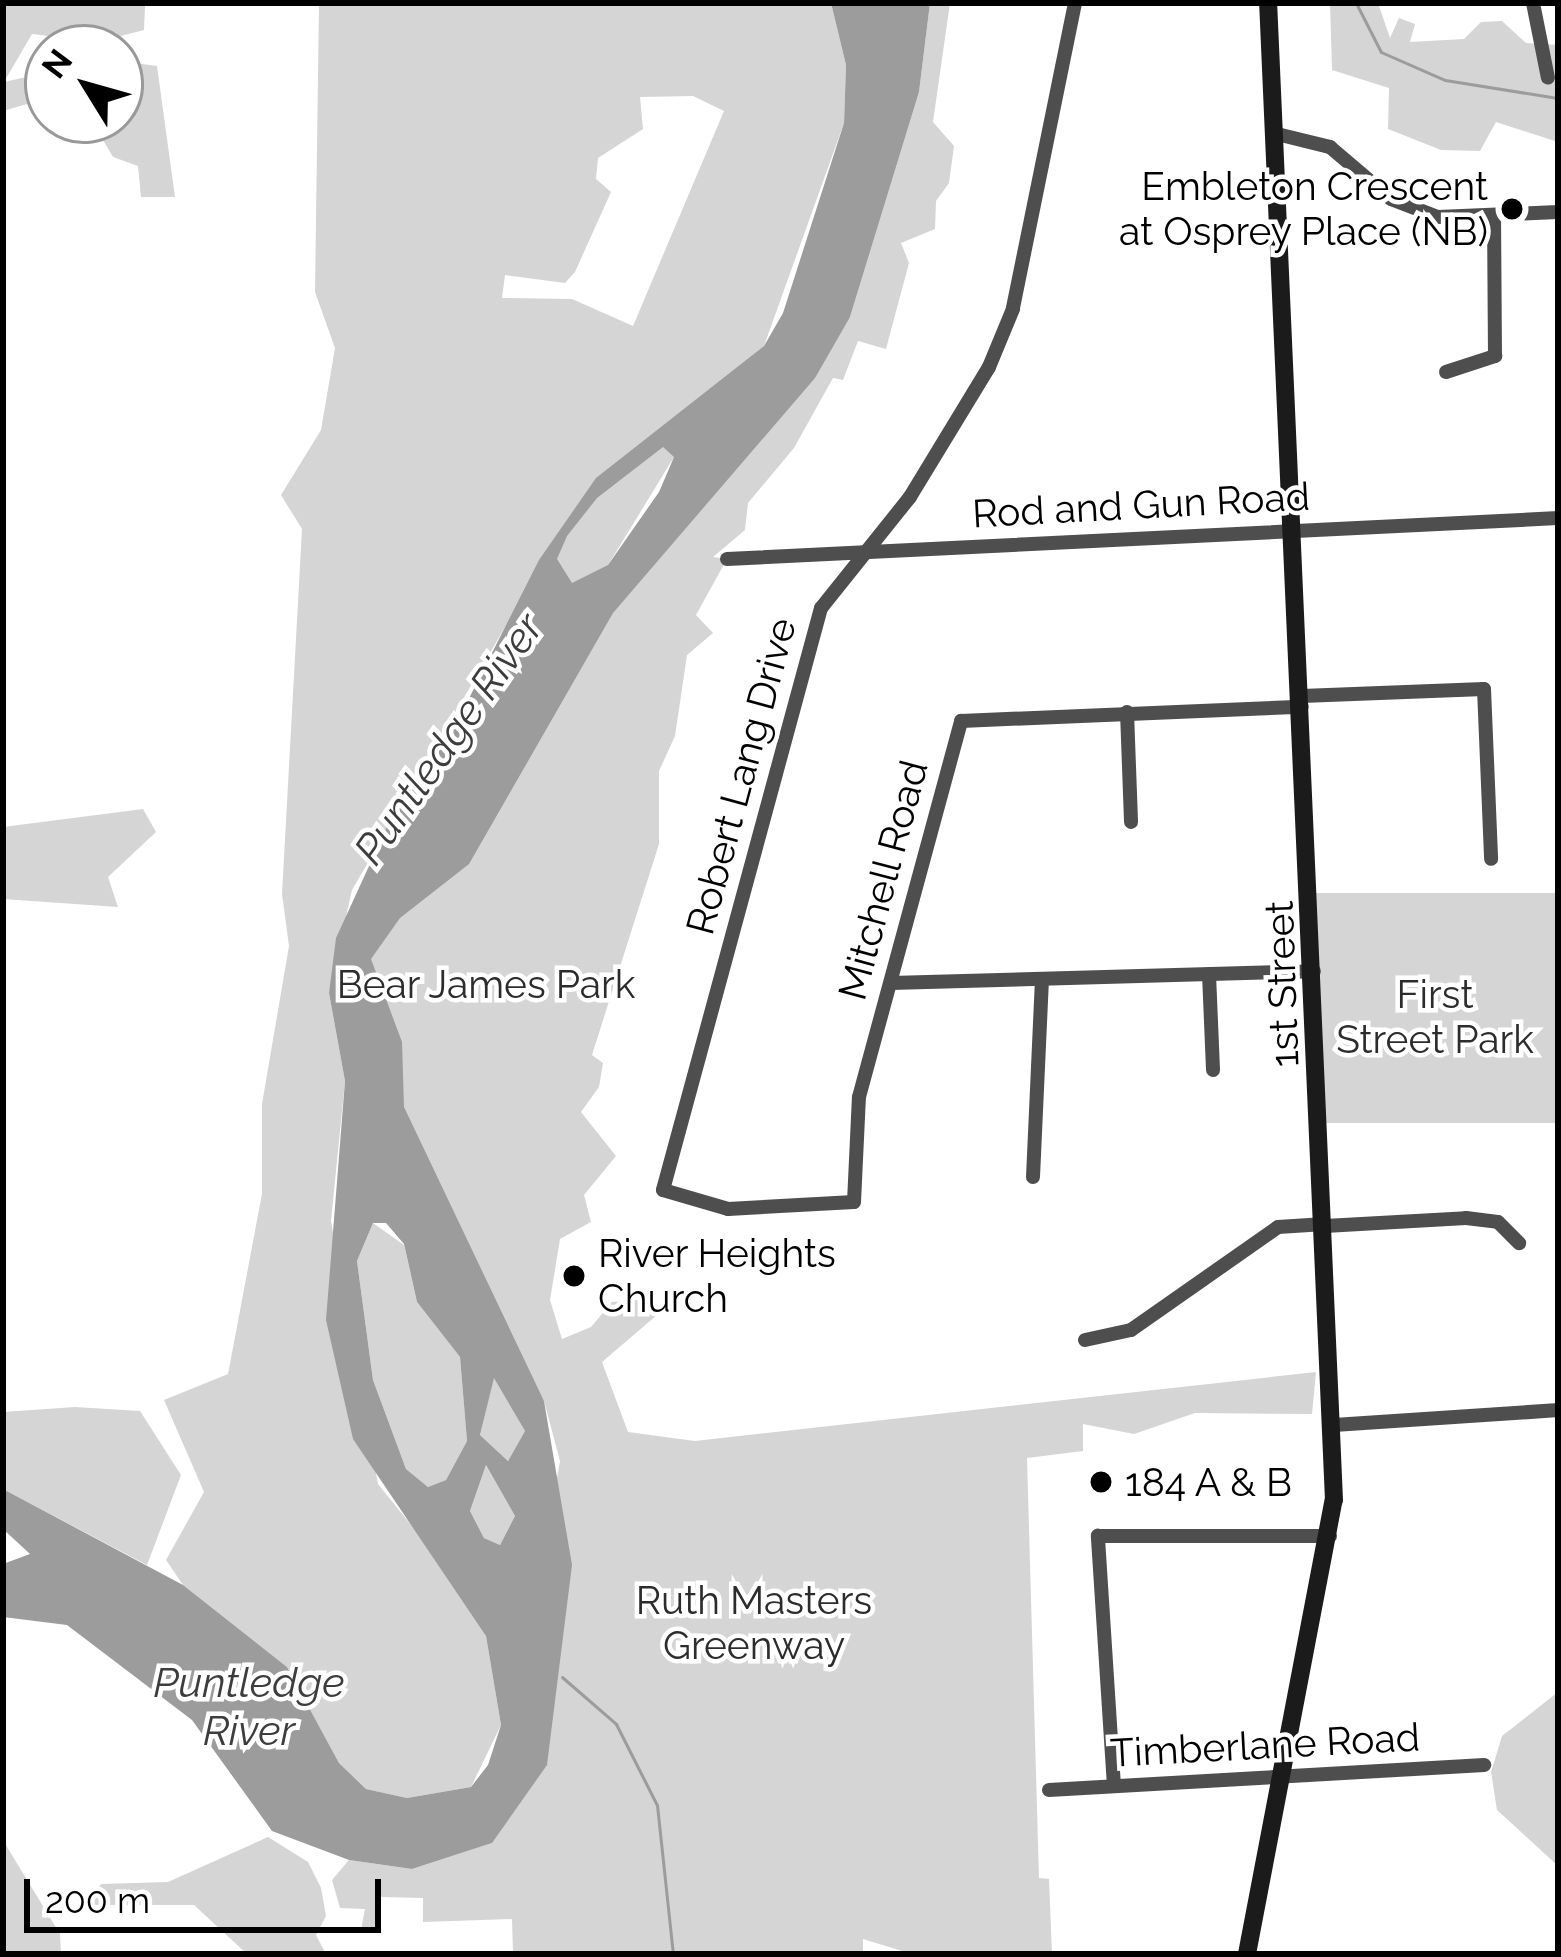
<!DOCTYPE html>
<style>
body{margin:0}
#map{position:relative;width:1561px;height:1957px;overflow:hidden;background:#fff;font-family:Raleway,sans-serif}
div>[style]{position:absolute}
.green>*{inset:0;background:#d5d5d5;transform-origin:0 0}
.water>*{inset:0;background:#9c9c9c}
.stream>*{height:3px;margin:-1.5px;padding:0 1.5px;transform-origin:1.5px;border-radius:1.5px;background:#9c9c9c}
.street>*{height:14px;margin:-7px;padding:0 7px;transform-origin:7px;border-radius:7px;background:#4e4e4e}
.secondary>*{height:18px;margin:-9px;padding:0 9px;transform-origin:9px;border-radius:9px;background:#1b1b1b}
.dots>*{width:33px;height:33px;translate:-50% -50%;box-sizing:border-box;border:6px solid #fff;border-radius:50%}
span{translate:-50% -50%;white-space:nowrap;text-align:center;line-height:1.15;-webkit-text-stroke:9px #fff;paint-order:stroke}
.poi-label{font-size:39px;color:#000}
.right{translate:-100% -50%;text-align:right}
.left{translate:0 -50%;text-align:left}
.street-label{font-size:39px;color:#000}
.park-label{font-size:39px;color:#2c2c2c}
.water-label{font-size:42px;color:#3d3d3d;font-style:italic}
.frame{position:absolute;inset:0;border:6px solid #000;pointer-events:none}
.north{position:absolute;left:24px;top:24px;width:120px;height:120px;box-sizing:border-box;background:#fff;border:3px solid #999;border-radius:50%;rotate:307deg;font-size:33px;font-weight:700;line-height:48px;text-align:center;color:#000}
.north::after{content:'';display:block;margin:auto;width:42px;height:54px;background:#000;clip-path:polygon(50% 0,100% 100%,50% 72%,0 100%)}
.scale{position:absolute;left:24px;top:1879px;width:357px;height:54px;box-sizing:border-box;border:6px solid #000;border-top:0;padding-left:15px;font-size:36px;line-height:42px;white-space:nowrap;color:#000;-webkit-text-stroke:9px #fff;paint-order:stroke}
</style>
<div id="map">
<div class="green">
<div style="clip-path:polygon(evenodd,319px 3px,831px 3px,846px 65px,844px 123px,764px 346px,663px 429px,674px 457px,608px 565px,587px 583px,522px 598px,352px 890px,329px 993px,345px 1081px,331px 1221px,378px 1484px,458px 1583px,486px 1636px,501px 1725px,471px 1787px,407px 1798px,366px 1789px,339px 1763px,287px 1667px,183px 1585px,166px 1560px,204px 1492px,164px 1400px,228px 1374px,262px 1194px,262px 1104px,289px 946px,282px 894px,302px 529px,281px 495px,321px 430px,335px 348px,315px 292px,319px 3px,693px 96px,724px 111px,633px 326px,572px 299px,502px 298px,505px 275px,565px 283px,575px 272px,611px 192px,596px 179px,598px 158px,643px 129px,640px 97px,693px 96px)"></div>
<div style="clip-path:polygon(930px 3px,950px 3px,933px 122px,954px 146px,949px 183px,936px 201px,935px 229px,901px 243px,909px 263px,886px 349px,858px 341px,843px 380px,833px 378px,794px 448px,748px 503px,745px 530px,713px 557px,727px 559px,696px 615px,713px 633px,687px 655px,675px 736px,659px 771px,659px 844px,592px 1055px,603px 1063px,599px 1087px,581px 1112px,616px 1156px,584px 1195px,591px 1222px,560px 1239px,550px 1300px,562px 1339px,591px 1327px,612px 1302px,651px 1299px,657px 1315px,602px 1362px,628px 1432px,695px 1441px,1316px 1372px,1312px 1414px,1195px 1413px,1134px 1434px,1083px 1424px,1083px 1451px,1027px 1458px,1039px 1878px,1049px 1879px,1052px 1954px,912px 1954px,863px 1939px,863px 1954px,513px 1954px,512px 1919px,423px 1922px,423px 1898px,381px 1897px,378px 1931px,361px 1930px,365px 1909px,340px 1908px,332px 1880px,349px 1860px,412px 1869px,492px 1843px,560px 1461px,544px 1401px,395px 1133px,364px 979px,371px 941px,653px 557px,850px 317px,919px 92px)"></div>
<div style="clip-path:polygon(1330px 3px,1378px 3px,1390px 38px,1399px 18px,1415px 24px,1410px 42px,1464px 39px,1481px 22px,1502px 21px,1526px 43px,1558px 45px,1558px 142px,1496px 122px,1480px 151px,1441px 150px,1388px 129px,1389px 88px,1332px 70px)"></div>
<div style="clip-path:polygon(3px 6px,145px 6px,144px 30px,97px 42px,32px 34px,4px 82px,48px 72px,48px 98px,3px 111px)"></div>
<div style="clip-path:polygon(120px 61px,157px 66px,175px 197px,141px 197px,138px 166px,113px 157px,93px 123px,120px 120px,136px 104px)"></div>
<div style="clip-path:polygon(143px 809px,156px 832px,108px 877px,118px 907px,3px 899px,3px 827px)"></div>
<div style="left:1558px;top:893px;width:230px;height:248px;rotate:90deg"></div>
<div style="clip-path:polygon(373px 1223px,404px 1245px,417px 1302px,460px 1357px,467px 1441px,446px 1480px,428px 1487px,406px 1469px,373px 1380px,357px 1261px)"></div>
<div style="clip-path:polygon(494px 1376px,525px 1431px,508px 1461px,480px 1435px)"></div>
<div style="clip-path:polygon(75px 1407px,140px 1411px,181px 1475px,147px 1565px,3px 1489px,3px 1412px)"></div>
<div style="clip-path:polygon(486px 1465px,515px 1516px,500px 1545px,484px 1538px,470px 1511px)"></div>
<div style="clip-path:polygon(1558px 1692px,1558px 1866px,1497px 1810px,1491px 1772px,1502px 1736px)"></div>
<div style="clip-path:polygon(268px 1837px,308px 1862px,321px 1888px,326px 1916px,316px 1935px,326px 1954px,247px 1954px,194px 1905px,88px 1905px,101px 1884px,168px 1882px)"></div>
<div style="clip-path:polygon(4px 1842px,60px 1934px,61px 1954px,3px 1954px)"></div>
</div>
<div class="water">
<div style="clip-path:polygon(evenodd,831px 3px,930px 3px,919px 92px,850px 317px,815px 378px,613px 613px,469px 864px,400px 918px,371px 959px,402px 1042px,404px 1107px,544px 1401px,572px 1565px,547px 1765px,492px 1843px,412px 1869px,349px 1860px,272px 1831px,192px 1720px,67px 1625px,3px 1617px,3px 1564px,30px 1554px,3px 1529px,3px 1489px,183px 1585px,287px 1667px,339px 1763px,366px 1789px,407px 1798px,471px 1787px,488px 1765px,501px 1725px,486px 1636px,353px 1439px,326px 1320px,345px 1081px,329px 993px,336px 938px,408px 781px,452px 732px,539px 560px,596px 478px,764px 346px,783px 313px,844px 123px,846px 65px,831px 3px,663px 447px,674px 457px,659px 492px,608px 565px,572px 583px,557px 559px,567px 536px,597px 498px,663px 447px,831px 3px,373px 1223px,386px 1223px,404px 1244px,417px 1302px,460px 1357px,467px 1441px,446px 1480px,428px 1487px,406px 1469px,373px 1380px,357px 1261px,373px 1223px,831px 3px,494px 1378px,525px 1431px,508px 1461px,480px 1435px,494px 1378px,831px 3px,486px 1465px,515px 1516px,500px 1545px,484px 1538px,470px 1511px,486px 1465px)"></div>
</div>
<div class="stream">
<div style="left:1356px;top:3px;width:55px;rotate:63deg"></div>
<div style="left:1381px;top:52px;width:70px;rotate:23.6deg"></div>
<div style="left:1445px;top:80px;width:114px;rotate:9.1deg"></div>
<div style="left:562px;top:1677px;width:72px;rotate:41deg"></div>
<div style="left:616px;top:1724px;width:91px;rotate:63.2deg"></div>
<div style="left:657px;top:1805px;width:150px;rotate:83.9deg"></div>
</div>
<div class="street">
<div style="left:1075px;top:3px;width:312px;rotate:101.5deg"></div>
<div style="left:1013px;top:309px;width:63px;rotate:112.5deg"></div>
<div style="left:989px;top:367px;width:152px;rotate:121.3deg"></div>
<div style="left:910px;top:497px;width:142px;rotate:128.7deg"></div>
<div style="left:821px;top:608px;width:603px;rotate:105.19deg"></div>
<div style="left:663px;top:1190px;width:68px;rotate:16.3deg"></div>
<div style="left:728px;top:1209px;width:126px;rotate:-3.2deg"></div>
<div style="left:854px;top:1202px;width:105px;rotate:-87.3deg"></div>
<div style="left:859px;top:1097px;width:390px;rotate:-74.8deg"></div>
<div style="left:961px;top:721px;width:341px;rotate:-2.4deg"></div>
<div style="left:1533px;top:3px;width:76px;rotate:78.7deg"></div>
<div style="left:1277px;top:134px;width:55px;rotate:13.8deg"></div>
<div style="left:1330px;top:147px;width:80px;rotate:40.4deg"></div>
<div style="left:1391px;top:199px;width:50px;rotate:21deg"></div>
<div style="left:1438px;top:217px;width:120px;rotate:-2.4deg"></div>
<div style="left:1446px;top:372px;width:52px;rotate:-18.1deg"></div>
<div style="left:1495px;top:356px;width:141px;rotate:-90.4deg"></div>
<div style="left:727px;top:559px;width:832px;rotate:-2.82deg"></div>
<div style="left:1302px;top:696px;width:182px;rotate:-2.2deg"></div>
<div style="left:1484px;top:689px;width:170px;rotate:87.6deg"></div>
<div style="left:1127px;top:712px;width:110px;rotate:87.9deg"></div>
<div style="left:1209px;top:974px;width:96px;rotate:87.6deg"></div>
<div style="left:891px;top:983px;width:423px;rotate:-1.6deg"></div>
<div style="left:1033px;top:1177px;width:195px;rotate:-87.4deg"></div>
<div style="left:1325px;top:1226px;width:141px;rotate:-3.2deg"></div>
<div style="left:1466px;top:1218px;width:32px;rotate:7deg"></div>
<div style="left:1498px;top:1222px;width:30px;rotate:45deg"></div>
<div style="left:1085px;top:1340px;width:47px;rotate:-12.3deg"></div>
<div style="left:1131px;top:1330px;width:179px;rotate:-35deg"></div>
<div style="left:1278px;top:1227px;width:47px;rotate:-3.7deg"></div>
<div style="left:1334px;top:1425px;width:225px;rotate:-3.8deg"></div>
<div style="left:1114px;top:1786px;width:251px;rotate:-93.7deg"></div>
<div style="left:1098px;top:1536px;width:232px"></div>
<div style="left:1049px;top:1790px;width:436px;rotate:-3.3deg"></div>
</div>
<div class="secondary">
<div style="left:1247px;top:1954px;width:462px;rotate:-79.2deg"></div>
<div style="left:1334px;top:1500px;width:1498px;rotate:-92.52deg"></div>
</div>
<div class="dots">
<div style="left:1512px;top:209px;background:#000"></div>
<div style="left:574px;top:1276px;background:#000"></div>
<div style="left:1101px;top:1482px;background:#000"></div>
</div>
<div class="poi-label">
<span class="right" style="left:1488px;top:209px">Embleton Crescent<br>at Osprey Place (NB)</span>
<span class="left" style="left:598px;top:1276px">River Heights<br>Church</span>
<span class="left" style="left:1125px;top:1482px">184 A &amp; B</span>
</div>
<div class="street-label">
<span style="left:1141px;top:505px;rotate:-3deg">Rod and Gun Road</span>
<span style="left:741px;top:776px;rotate:-75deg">Robert Lang Drive</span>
<span style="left:883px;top:880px;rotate:-75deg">Mitchell Road</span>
<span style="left:1282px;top:984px;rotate:-92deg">1st Street</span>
<span style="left:1265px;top:1745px;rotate:-3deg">Timberlane Road</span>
</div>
<div class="park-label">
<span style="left:486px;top:984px">Bear James Park</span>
<span style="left:1435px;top:1017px">First<br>Street Park</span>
<span style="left:754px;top:1623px">Ruth Masters<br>Greenway</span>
</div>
<div class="water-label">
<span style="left:449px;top:739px;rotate:-55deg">Puntledge River</span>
<span style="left:249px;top:1707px">Puntledge<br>River</span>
</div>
<div class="frame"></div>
<div class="north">N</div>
<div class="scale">200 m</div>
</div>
